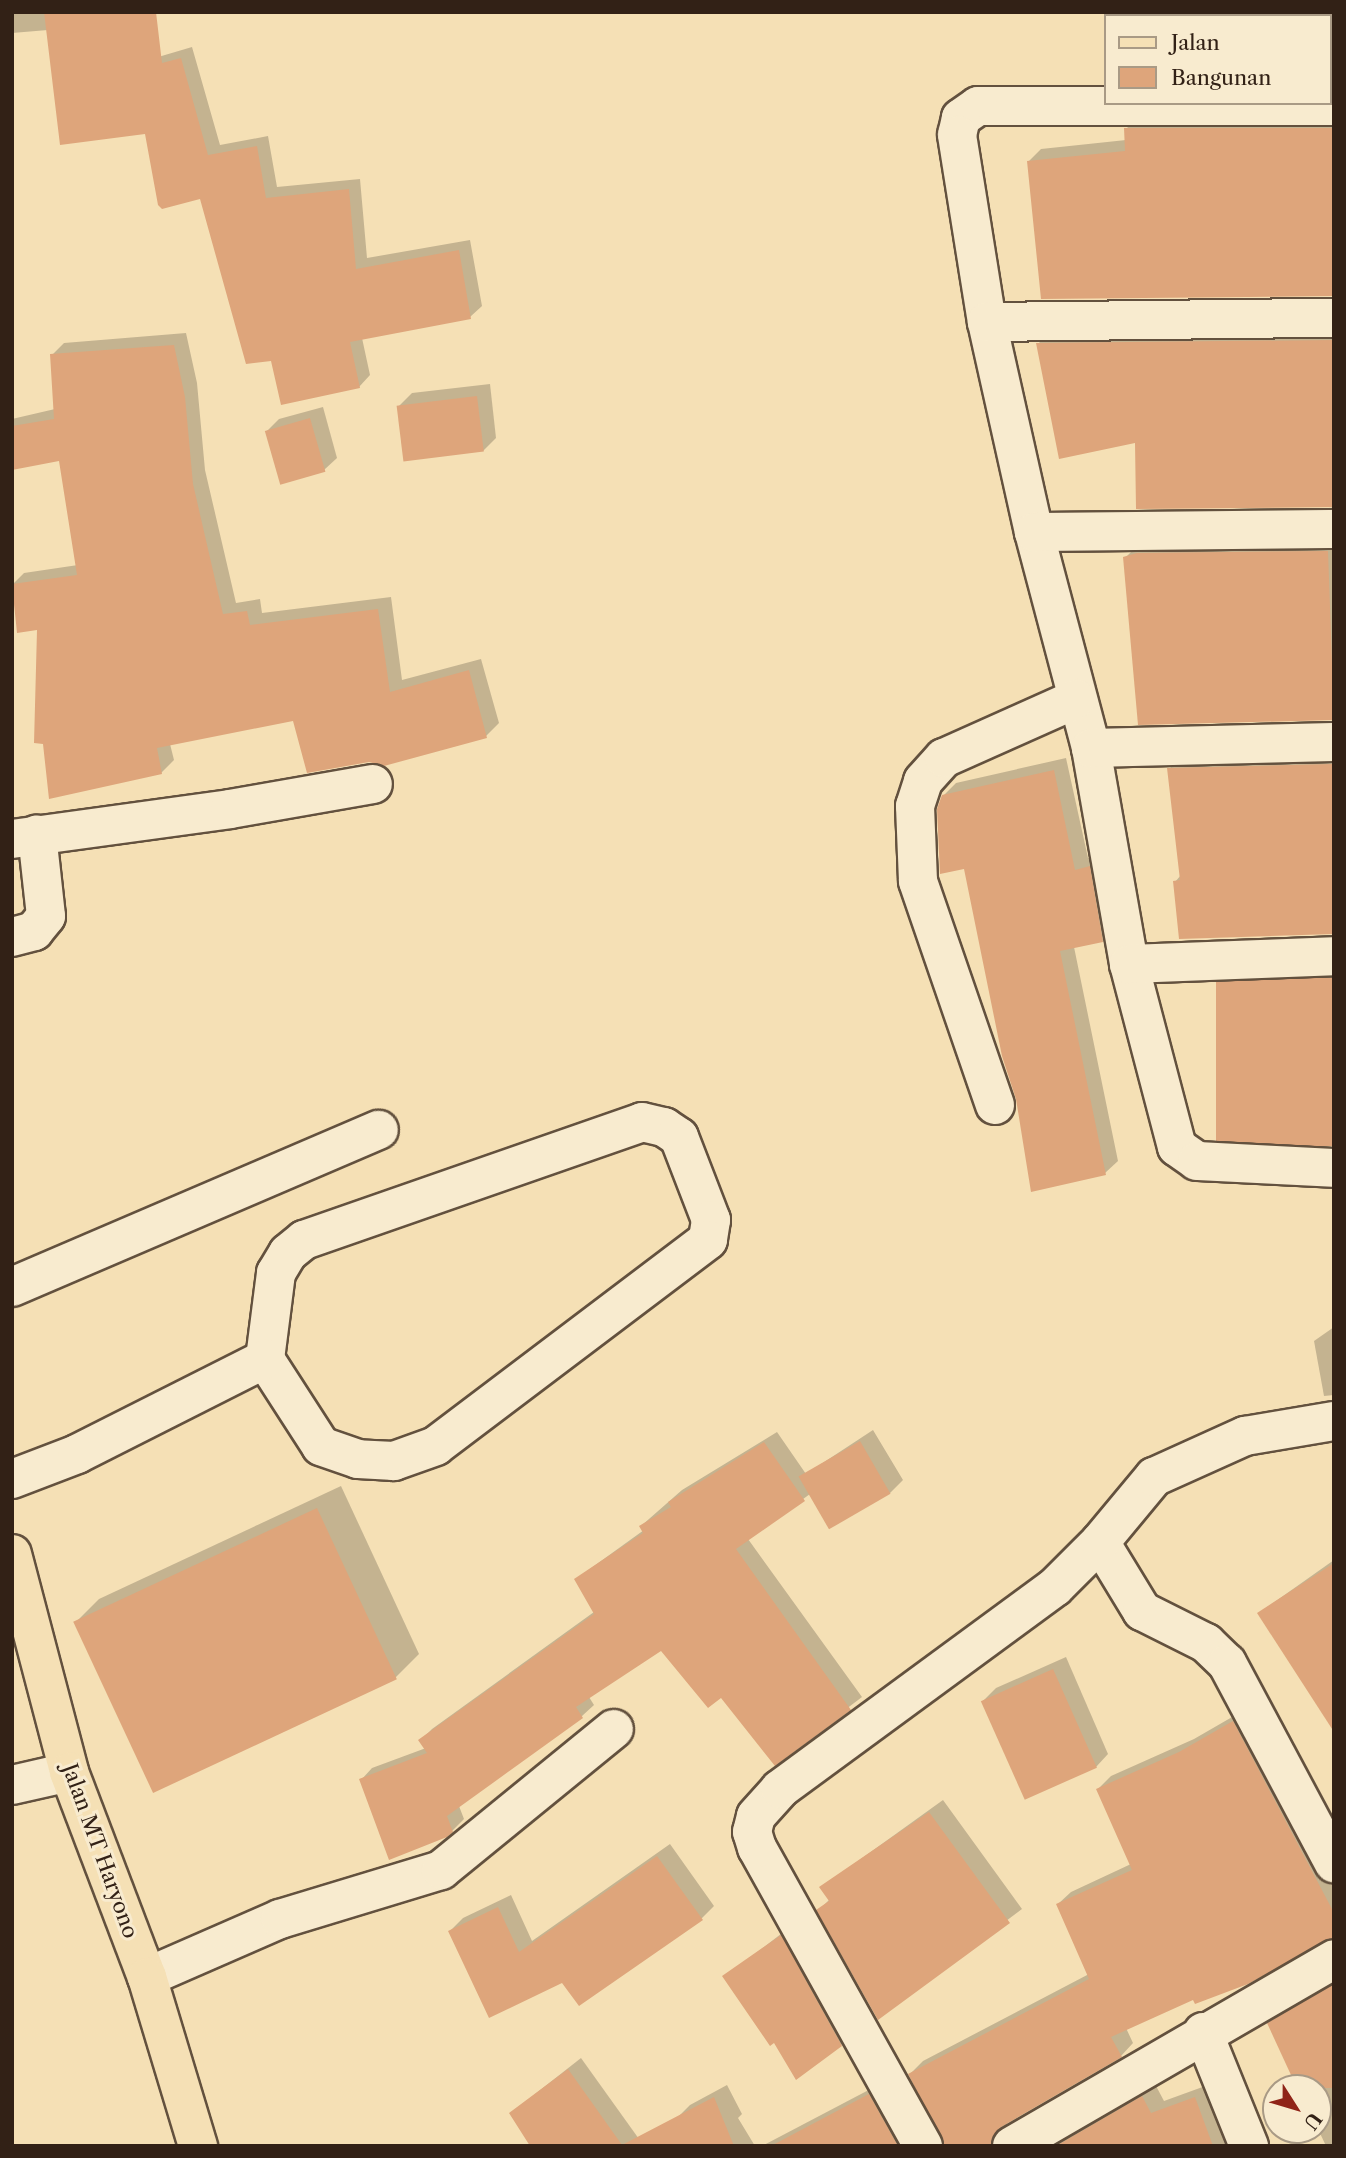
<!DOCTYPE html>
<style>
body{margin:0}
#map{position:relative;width:1346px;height:2158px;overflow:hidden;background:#f5e0b5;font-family:"Libre Caslon Text",serif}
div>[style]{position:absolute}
.shadow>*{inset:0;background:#0003}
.building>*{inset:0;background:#dea57b;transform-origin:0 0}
.roads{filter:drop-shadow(2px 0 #63513e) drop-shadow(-2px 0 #63513e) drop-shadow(0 2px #63513e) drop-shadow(0 -2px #63513e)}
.minor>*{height:38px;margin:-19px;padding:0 19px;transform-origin:19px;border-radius:19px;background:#f8ebcf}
.major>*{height:38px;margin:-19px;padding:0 19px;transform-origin:19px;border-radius:19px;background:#f5e0b5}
span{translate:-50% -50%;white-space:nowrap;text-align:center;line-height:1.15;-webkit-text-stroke:6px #f8ebcf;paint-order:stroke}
.street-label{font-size:21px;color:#322116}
.frame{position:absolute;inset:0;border:14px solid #322116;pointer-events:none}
.legend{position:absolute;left:1104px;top:14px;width:228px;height:91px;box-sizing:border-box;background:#f8ebcf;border:2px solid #a99a85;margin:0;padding:9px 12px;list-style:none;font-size:21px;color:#322116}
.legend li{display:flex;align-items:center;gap:14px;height:35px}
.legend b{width:35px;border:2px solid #a99a85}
.north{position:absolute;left:1262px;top:2074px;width:70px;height:70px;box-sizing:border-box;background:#f8ebcf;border:2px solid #a99a85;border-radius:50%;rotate:127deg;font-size:19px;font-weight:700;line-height:28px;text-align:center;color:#322116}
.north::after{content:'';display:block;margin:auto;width:24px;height:32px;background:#8f2418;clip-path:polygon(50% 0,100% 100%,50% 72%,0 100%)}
</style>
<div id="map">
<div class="shadow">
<div style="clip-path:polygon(12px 12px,114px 12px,48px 30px,12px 33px)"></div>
<div style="clip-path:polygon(1330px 12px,1334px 12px,1334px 83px,1332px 83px)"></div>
<div style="clip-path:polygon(192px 47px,220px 145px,268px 136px,277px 187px,360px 179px,367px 258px,470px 240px,482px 306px,470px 317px,362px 338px,370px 375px,359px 387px,273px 359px,201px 197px,147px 132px,67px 84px)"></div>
<div style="clip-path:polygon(1334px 113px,1334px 294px,1029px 161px,1041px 149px,1126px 140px,1126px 129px,1139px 116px)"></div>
<div style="clip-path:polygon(1334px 328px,1334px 505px,1137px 441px,1038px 344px,1050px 331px)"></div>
<div style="clip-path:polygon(186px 333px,197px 383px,205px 470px,236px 603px,260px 599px,262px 613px,391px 597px,402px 680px,481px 659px,499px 723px,486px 736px,294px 719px,170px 744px,174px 760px,161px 773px,45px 742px,39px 628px,18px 631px,12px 585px,24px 573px,78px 565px,61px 459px,12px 468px,12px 419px,55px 409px,52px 355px,64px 343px)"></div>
<div style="clip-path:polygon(490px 384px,496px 438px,483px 451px,399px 406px,412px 393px)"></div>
<div style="clip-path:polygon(323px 407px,337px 458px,324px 470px,266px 432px,279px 419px)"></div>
<div style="clip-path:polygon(1334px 539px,1334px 718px,1125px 558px,1138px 545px)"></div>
<div style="clip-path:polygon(1334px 752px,1334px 932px,1175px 882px,1181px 875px,1169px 769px,1182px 756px)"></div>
<div style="clip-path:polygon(1066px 758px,1088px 858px,1102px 855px,1115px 928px,1102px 941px,1074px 947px,1118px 1161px,1105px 1173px,1017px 1097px,965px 867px,943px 796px,956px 783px)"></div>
<div style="clip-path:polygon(1334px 966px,1334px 1144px,1218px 983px,1231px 970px)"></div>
<div style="clip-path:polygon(1334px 1327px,1334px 1395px,1324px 1396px,1314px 1341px)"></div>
<div style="clip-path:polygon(873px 1430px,903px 1480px,890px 1493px,810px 1494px,748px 1539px,862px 1697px,775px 1763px,721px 1695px,662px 1649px,589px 1697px,594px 1705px,582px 1716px,459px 1806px,464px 1819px,452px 1831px,361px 1780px,372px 1768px,426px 1748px,420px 1741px,432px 1729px,594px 1612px,576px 1579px,644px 1530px,641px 1526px,682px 1490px,777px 1432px,806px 1474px)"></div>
<div style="clip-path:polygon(341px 1486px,419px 1654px,395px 1678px,75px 1623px,99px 1599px)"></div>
<div style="clip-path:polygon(1334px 1560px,1334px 1729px,1259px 1613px)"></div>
<div style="clip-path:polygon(1066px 1657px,1108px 1754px,1096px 1767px,983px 1701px,996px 1688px)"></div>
<div style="clip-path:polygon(1246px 1709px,1334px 1877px,1334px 1936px,1126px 2028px,1133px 2043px,1121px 2056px,1009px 2120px,1002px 2133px,1010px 2146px,946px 2146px,910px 2074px,923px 2061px,1089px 1974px,1058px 1904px,1071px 1892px,1131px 1864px,1098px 1789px,1111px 1776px,1194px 1739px)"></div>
<div style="clip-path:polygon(943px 1800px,1022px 1909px,878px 2017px,819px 1910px,830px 1899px,822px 1887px)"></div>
<div style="clip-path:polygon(670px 1844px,714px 1906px,702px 1918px,563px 1981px,450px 1931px,463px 1918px,511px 1895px,532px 1941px)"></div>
<div style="clip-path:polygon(794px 1924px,854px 2032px,841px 2045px,725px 1977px)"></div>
<div style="clip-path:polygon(1334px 1981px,1334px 2146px,1326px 2146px,1318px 2129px,1318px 2088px,1299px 2088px,1269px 2024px,1282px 2011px)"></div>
<div style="clip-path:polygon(581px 2058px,644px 2146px,532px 2146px,511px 2113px)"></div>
<div style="clip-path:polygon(882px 2083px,919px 2146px,762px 2146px)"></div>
<div style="clip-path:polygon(1155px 2084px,1164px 2101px,1208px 2085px,1230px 2146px,1045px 2146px)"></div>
<div style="clip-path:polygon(727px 2085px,742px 2114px,738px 2118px,755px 2146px,674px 2146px,677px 2118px,690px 2105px)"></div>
</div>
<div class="building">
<div style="clip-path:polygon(44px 12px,156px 12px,162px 63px,181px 58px,208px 155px,257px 146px,266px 198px,349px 189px,356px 269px,459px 250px,471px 319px,350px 342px,360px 388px,281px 405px,271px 361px,246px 364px,200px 199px,162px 209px,158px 205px,145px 134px,60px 145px)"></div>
<div style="clip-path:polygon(1124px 128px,1334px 128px,1334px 296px,1041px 299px,1027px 161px,1125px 151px)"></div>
<div style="clip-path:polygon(1334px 340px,1334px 507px,1136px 509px,1135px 443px,1059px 459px,1036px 343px)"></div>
<div style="clip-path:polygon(174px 345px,185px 397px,193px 484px,223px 614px,247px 611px,250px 625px,378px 609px,390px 692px,469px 670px,487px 738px,384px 766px,369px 762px,307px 773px,293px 721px,157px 748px,162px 774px,49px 799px,43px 744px,34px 743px,37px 630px,17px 633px,12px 584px,77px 575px,59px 461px,12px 470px,12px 426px,54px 419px,50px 354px)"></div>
<div style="left:477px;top:396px;width:56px;height:81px;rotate:83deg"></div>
<div style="left:310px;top:418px;width:56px;height:47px;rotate:74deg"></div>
<div style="clip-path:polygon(1328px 551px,1334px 720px,1138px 725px,1123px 557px,1137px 553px)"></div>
<div style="clip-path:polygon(1334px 764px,1334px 934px,1179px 939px,1173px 881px,1180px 880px,1167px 768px)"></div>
<div style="clip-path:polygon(1054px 770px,1075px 870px,1090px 866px,1103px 942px,1060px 951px,1106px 1175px,1031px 1192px,1016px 1099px,1002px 1056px,964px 869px,940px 874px,937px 809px,942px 795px)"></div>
<div style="left:1334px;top:978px;width:168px;height:118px;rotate:90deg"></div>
<div style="left:860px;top:1441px;width:61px;height:71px;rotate:60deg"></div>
<div style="clip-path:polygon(764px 1442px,805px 1501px,736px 1549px,851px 1710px,775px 1766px,721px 1698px,708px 1708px,661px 1651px,576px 1707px,583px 1718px,447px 1816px,453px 1832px,447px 1837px,389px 1860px,359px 1779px,427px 1753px,418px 1740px,594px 1614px,574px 1579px,643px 1533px,639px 1526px,671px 1507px,668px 1502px)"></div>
<div style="left:317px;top:1508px;width:189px;height:269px;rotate:65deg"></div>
<div style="clip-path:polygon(1334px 1563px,1334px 1732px,1257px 1613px)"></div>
<div style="left:1053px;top:1669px;width:108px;height:79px;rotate:66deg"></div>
<div style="clip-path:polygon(1233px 1721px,1334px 1913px,1334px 1937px,1248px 1984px,1195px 2004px,1193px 2000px,1111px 2037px,1122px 2057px,1001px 2127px,990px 2146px,945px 2146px,908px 2074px,1089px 1979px,1056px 1904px,1132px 1870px,1096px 1789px,1179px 1752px)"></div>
<div style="clip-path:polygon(929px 1812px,1010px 1923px,878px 2020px,816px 1910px,829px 1901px,819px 1887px)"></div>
<div style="clip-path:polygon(657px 1856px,703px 1920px,579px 2006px,562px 1983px,489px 2018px,448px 1931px,498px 1907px,519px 1952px)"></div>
<div style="clip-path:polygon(781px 1935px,842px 2046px,796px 2080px,774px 2043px,770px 2046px,722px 1976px)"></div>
<div style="clip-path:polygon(1334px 1984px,1334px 2088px,1297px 2088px,1267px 2023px)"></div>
<div style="clip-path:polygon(568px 2069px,622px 2145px,714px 2097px,734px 2146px,530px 2146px,509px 2113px)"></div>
<div style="clip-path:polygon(869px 2094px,898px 2146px,771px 2146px)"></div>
<div style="clip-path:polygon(1142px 2096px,1151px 2113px,1195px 2097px,1213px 2146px,1056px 2146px)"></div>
</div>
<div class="roads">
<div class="minor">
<div style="left:1334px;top:106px;width:356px;rotate:180deg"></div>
<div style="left:978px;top:106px;width:21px;rotate:145deg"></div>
<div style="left:961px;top:118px;width:17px;rotate:103deg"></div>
<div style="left:957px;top:135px;width:189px;rotate:80.9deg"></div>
<div style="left:987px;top:322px;width:215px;rotate:77.4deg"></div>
<div style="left:1034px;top:532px;width:223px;rotate:75.2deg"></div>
<div style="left:1091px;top:748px;width:219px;rotate:80deg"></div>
<div style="left:1129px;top:964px;width:189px;rotate:75.3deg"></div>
<div style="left:1177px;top:1147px;width:24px;rotate:35deg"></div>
<div style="left:1197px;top:1161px;width:137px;rotate:2.9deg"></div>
<div style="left:987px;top:322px;width:347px;rotate:-0.7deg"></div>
<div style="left:1034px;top:532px;width:300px;rotate:-0.6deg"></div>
<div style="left:1091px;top:748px;width:243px;rotate:-1.4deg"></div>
<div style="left:12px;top:839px;width:220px;rotate:-7.8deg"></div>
<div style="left:230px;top:809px;width:145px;rotate:-9.9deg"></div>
<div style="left:12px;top:937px;width:23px;rotate:-15deg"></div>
<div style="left:34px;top:931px;width:19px;rotate:-51deg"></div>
<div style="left:46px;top:916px;width:82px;rotate:-96.3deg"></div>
<div style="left:1129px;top:964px;width:205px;rotate:-2.2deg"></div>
<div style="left:995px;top:1105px;width:237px;rotate:-109deg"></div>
<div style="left:918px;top:881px;width:75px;rotate:-92.3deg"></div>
<div style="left:915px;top:806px;width:26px;rotate:-72deg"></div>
<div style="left:923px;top:781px;width:31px;rotate:-48deg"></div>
<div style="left:944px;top:758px;width:145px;rotate:-24.1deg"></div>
<div style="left:642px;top:1122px;width:23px;rotate:13deg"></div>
<div style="left:664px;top:1127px;width:18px;rotate:34deg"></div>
<div style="left:679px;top:1137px;width:89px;rotate:68.9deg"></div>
<div style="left:711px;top:1220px;width:20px;rotate:99deg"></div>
<div style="left:708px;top:1240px;width:341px;rotate:142.9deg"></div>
<div style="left:436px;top:1446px;width:45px;rotate:160.3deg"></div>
<div style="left:394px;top:1461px;width:36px;rotate:-177deg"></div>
<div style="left:358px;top:1459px;width:39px;rotate:-161deg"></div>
<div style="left:321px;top:1446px;width:103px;rotate:-122.8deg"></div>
<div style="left:265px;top:1359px;width:87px;rotate:-82.7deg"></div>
<div style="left:276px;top:1273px;width:23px;rotate:-59deg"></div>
<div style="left:288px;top:1253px;width:21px;rotate:-39deg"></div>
<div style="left:304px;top:1240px;width:358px;rotate:-19.2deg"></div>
<div style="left:12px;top:1287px;width:399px;rotate:-23.2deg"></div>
<div style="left:12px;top:1479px;width:70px;rotate:-21deg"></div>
<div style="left:77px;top:1454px;width:211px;rotate:-26.8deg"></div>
<div style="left:1100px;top:1542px;width:81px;rotate:58.7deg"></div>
<div style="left:1142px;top:1611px;width:72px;rotate:26.6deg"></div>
<div style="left:1206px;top:1643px;width:29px;rotate:44deg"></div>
<div style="left:1227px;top:1663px;width:227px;rotate:61.9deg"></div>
<div style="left:12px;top:1785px;width:58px;rotate:-12.8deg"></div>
<div style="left:147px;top:1977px;width:145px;rotate:-23.6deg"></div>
<div style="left:280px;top:1919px;width:168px;rotate:-16.9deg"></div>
<div style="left:441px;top:1870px;width:223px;rotate:-39.2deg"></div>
<div style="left:1203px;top:2032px;width:123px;rotate:68deg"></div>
<div style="left:923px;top:2146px;width:341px;rotate:-119.1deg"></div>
<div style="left:757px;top:1848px;width:17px;rotate:-107deg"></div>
<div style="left:752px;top:1832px;width:16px;rotate:-76deg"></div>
<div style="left:756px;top:1816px;width:36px;rotate:-48deg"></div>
<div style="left:780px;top:1789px;width:341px;rotate:-36.3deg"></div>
<div style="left:1055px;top:1587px;width:64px;rotate:-45deg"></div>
<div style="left:1100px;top:1542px;width:85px;rotate:-50.3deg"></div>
<div style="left:1154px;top:1477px;width:100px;rotate:-24.3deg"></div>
<div style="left:1245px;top:1436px;width:90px;rotate:-9.6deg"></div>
<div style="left:1012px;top:2146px;width:372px;rotate:-30.1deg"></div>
</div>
<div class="major">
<div style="left:12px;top:1554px;width:225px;rotate:75.3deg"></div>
<div style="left:69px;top:1772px;width:219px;rotate:69.2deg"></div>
<div style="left:147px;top:1977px;width:177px;rotate:73.2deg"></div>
</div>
</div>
<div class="street-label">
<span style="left:100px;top:1851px;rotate:70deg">Jalan MT Haryono</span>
</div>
<div class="frame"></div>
<ul class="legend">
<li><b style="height:9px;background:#f5e0b5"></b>Jalan</li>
<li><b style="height:19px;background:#dea57b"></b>Bangunan</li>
</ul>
<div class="north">U</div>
</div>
